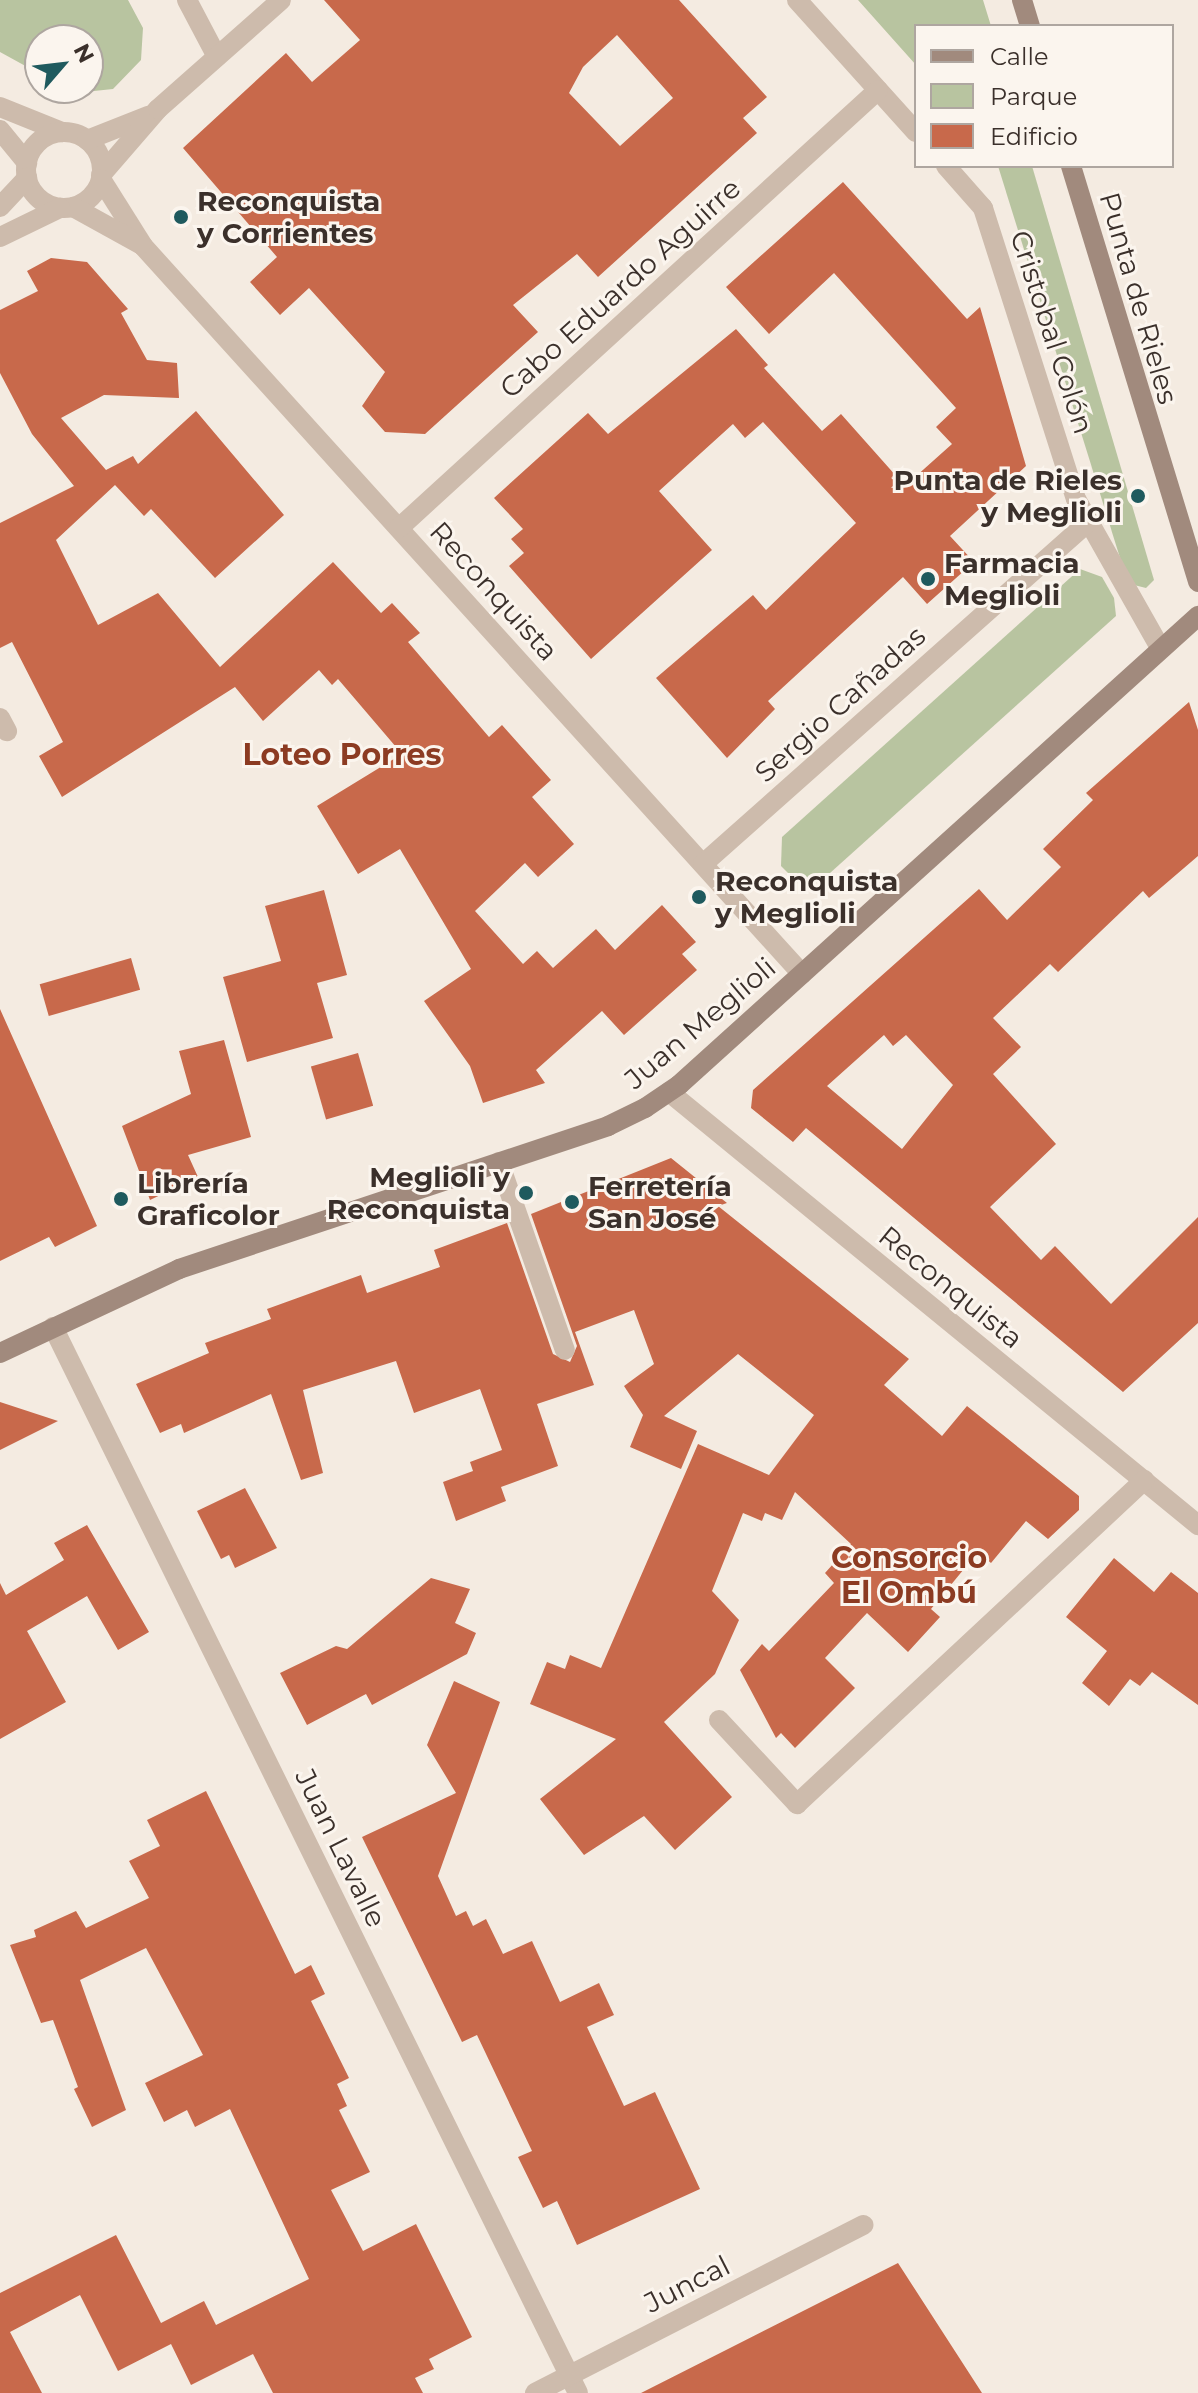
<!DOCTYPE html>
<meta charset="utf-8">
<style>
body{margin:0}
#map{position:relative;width:1198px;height:2393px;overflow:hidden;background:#f4ebe1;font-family:Montserrat,sans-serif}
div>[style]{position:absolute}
.green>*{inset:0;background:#b8c4a0}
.building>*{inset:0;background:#c8694b;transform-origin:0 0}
.street>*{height:20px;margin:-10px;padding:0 10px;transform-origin:10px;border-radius:10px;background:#cdbbac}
.street>.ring{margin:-10px;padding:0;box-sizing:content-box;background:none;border:20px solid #cdbbac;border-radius:50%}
.secondary>*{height:20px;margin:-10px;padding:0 10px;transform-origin:10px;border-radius:10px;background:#a18a7d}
.dots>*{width:22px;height:22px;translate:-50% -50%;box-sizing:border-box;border:4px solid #fbf5ee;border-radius:50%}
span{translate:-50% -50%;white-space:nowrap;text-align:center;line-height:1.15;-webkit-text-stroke:6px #fbf5ee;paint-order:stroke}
.poi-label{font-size:28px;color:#3b302b;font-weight:700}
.left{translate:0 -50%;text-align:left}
.right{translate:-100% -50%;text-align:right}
.street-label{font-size:28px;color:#3b302b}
.neighbourhood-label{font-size:30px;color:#8c3b22;font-weight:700}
.legend{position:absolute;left:914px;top:24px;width:260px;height:144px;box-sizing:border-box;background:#fbf5ee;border:2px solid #aea6a0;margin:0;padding:10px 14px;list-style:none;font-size:24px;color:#3b302b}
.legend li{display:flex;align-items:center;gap:16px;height:40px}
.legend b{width:40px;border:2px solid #aea6a0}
.north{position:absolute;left:24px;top:24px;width:80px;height:80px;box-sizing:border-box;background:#fbf5ee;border:2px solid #aea6a0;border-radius:50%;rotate:62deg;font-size:22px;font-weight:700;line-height:32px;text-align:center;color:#3b302b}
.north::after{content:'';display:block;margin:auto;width:28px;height:36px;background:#1f5a5e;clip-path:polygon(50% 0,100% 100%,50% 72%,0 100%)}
</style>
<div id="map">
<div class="green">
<div style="clip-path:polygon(0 0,128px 0,143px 28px,141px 60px,113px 89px,75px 93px,66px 88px,88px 88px,88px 40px,40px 40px,40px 74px,0 52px)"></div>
<div style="clip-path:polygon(858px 0,983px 0,991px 26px,916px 26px,916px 65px)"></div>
<div style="clip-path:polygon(998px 166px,1032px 166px,1154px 580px,1146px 588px,1134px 585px,1121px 561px)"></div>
<div style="clip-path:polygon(1080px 569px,1102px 577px,1114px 598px,1116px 616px,820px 882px,799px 884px,781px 866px,782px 837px)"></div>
</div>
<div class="building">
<div style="clip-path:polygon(evenodd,324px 0,679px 0,767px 97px,743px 118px,757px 133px,598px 277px,577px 254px,513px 305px,538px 332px,425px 434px,385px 432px,362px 406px,385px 372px,309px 288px,280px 315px,250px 282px,277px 257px,183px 148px,286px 53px,312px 82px,360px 40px,324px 0,617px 35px,673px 98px,620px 146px,569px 93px,583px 67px,617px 35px)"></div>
<div style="clip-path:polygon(843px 182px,967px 319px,980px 307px,1026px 466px,950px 536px,974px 562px,927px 604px,903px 577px,768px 701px,775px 709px,727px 758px,656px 678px,753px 595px,766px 610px,856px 523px,763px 422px,745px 438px,733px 424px,659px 491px,712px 550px,591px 659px,509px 566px,524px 553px,511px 539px,523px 529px,494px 498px,588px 413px,608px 434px,736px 329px,768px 365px,764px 368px,822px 431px,841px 414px,905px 486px,952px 444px,936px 427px,956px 408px,834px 273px,769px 334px,726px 287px)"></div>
<div style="clip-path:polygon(51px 258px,87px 262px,128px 309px,121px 313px,147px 360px,177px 363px,179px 398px,104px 395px,61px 418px,106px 470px,133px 456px,138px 464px,196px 411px,284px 515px,215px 578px,151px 509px,144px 516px,115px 485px,56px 540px,98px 625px,158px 593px,220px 667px,333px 562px,381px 613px,392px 603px,420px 633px,408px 642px,489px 737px,502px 725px,551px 780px,532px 797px,574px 844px,538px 877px,525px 863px,475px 911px,523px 964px,537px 951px,553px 968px,596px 929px,615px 950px,662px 905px,696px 942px,682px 954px,697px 970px,624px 1035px,602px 1011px,536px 1070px,545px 1083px,483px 1103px,470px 1066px,424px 1001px,471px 969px,400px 849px,358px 874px,317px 806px,402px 754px,338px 679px,332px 685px,319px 670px,263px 721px,235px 687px,62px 797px,39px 756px,63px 742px,12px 642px,0 648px,0 523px,74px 486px,32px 434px,0 373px,0 310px,38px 291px,27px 271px)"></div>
<div style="clip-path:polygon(evenodd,1189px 702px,1198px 730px,1198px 856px,1149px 898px,1143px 891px,1058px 972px,1050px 964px,993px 1018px,1021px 1047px,993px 1074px,1056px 1144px,990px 1207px,1041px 1260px,1055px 1246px,1111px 1304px,1198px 1217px,1198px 1323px,1123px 1392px,806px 1128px,793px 1142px,751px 1108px,753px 1090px,979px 889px,1007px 920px,1061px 867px,1043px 849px,1093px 800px,1086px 793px,1189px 702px,884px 1035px,893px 1046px,906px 1035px,953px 1085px,902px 1149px,827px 1086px,884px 1035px)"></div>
<div style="clip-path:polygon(324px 890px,347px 975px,317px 983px,333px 1038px,247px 1062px,223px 977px,281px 961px,265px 906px)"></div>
<div style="left:131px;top:958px;width:33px;height:95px;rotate:74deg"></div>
<div style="clip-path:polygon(0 1009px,97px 1226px,55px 1247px,49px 1237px,0 1261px)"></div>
<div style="clip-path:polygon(224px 1040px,251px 1137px,188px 1155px,198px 1177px,150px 1200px,122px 1126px,191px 1094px,179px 1051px)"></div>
<div style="left:358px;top:1053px;width:55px;height:49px;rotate:74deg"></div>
<div style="clip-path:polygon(671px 1158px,727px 1203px,718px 1206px,909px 1359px,884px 1385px,942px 1436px,967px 1406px,1079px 1496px,1079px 1510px,1048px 1539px,1026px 1521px,991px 1563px,978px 1552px,931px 1609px,940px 1617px,908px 1652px,867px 1613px,825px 1658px,855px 1688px,795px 1748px,781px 1733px,776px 1738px,740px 1670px,762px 1644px,769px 1651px,834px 1583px,825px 1573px,851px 1544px,795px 1492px,782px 1520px,765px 1513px,762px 1521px,743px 1513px,712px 1591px,739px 1620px,715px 1674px,664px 1722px,732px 1797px,675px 1850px,644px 1816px,584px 1855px,540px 1799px,616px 1739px,530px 1704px,547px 1662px,565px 1669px,570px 1655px,601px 1668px,698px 1444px,769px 1475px,814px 1415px,738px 1354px,664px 1416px,697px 1431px,681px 1469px,630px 1447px,643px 1415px,624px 1386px,654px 1364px,634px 1310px,575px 1332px,594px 1385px,537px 1404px,558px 1466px,501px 1487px,506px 1501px,456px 1521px,443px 1482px,473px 1471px,470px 1462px,502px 1450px,480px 1389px,414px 1413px,396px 1361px,303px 1390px,323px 1473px,301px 1480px,271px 1394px,184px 1433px,181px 1424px,160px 1433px,136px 1384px,209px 1353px,205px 1343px,271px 1319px,267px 1309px,361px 1275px,367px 1293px,440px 1267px,434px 1250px,507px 1223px,553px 1354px,570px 1362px,577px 1346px,531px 1214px)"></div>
<div style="clip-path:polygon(0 1402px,58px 1421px,0 1450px)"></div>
<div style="clip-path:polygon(245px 1488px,277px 1548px,235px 1568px,229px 1555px,221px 1559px,197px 1511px)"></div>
<div style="clip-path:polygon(87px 1525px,149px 1632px,118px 1650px,87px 1596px,27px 1631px,66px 1702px,0 1739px,0 1583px,6px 1595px,64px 1560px,54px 1543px)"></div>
<div style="clip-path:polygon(1114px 1558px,1154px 1592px,1171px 1572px,1198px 1593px,1198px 1705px,1152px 1672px,1140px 1686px,1130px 1679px,1109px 1706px,1082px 1683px,1107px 1651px,1066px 1617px)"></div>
<div style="clip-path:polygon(431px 1578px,470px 1589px,455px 1623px,476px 1633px,467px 1654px,372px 1705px,366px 1694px,307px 1725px,280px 1673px,336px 1646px,347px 1649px)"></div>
<div style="clip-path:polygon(454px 1681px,500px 1702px,438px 1876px,456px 1916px,466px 1911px,473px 1926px,486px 1919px,503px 1954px,532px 1941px,560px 2002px,599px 1983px,614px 2015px,587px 2027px,624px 2106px,655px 2092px,700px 2189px,577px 2245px,557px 2201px,543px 2208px,518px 2157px,532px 2151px,477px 2035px,462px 2042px,362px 1837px,456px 1793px,427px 1745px)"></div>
<div style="clip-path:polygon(206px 1791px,295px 1974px,311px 1965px,325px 1994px,311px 2001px,349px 2078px,337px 2084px,347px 2106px,339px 2110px,370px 2172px,331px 2190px,363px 2251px,416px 2224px,472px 2337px,429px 2359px,434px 2369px,415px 2378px,423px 2393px,273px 2393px,253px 2354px,191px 2385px,171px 2344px,118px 2371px,80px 2295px,10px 2332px,42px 2393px,0 2393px,0 2293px,116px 2235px,161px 2323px,204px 2301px,216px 2325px,309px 2279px,230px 2109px,195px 2127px,187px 2110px,164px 2122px,145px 2083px,203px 2055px,146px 1948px,80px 1980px,126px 2110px,92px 2127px,74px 2089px,78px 2087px,53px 2020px,41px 2023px,10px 1945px,36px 1937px,34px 1930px,76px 1911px,86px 1928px,149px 1898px,129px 1861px,160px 1846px,147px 1820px)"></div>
<div style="clip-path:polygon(898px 2263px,982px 2393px,641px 2393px,730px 2348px)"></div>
</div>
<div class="street">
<div style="left:187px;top:0;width:64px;rotate:62.2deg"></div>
<div style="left:797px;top:0;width:178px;rotate:48deg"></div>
<div style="left:0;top:107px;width:67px;rotate:22deg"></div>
<div style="left:0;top:130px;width:43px;rotate:50.7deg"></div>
<div class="ring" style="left:26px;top:132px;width:56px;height:56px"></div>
<div style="left:87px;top:140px;width:66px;rotate:-21.5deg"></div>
<div style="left:946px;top:166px;width:56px;rotate:48.6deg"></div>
<div style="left:983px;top:208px;width:305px;rotate:72.3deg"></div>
<div style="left:1076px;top:499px;width:172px;rotate:60.5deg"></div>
<div style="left:101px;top:175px;width:87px;rotate:-49.2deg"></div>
<div style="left:158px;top:109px;width:164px;rotate:-41.5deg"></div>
<div style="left:101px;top:179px;width:79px;rotate:57.9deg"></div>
<div style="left:143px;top:246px;width:982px;rotate:47.85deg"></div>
<div style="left:0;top:207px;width:40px;rotate:-47deg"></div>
<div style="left:73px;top:207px;width:77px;rotate:28.9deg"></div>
<div style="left:0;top:237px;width:67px;rotate:-25.8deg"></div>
<div style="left:399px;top:528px;width:649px;rotate:-42.44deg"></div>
<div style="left:0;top:718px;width:15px;rotate:62deg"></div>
<div style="left:703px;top:864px;width:514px;rotate:-41.61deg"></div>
<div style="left:669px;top:1092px;width:684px;rotate:39.3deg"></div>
<div style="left:499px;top:1162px;width:199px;rotate:70.7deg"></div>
<div style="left:53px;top:1327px;width:1188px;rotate:63.78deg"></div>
<div style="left:719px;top:1720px;width:115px;rotate:47.1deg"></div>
<div style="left:797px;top:1804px;width:475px;rotate:-43deg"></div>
<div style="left:535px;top:2393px;width:369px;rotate:-27.1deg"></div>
</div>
<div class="secondary">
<div style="left:1022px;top:0;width:27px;rotate:73deg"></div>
<div style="left:1071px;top:166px;width:435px;rotate:73deg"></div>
<div style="left:0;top:1353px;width:198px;rotate:-25.1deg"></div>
<div style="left:179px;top:1269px;width:452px;rotate:-18.4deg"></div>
<div style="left:608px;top:1126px;width:41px;rotate:-25.9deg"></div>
<div style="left:645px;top:1108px;width:41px;rotate:-34.1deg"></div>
<div style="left:679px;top:1085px;width:700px;rotate:-42.1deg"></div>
</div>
<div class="dots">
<div style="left:181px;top:217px;background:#1f5a5e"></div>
<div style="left:1138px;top:496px;background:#1f5a5e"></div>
<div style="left:928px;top:579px;background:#1f5a5e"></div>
<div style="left:699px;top:897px;background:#1f5a5e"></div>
<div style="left:526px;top:1193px;background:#1f5a5e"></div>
<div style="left:121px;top:1199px;background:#1f5a5e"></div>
<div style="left:572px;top:1202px;background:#1f5a5e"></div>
</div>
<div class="poi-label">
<span class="left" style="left:197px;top:217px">Reconquista<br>y Corrientes</span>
<span class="right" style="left:1122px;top:496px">Punta de Rieles<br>y Meglioli</span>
<span class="left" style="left:944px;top:579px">Farmacia<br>Meglioli</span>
<span class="left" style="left:715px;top:897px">Reconquista<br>y Meglioli</span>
<span class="right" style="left:510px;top:1193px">Meglioli y<br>Reconquista</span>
<span class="left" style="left:137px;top:1199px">Librería<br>Graficolor</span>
<span class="left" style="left:588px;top:1202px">Ferretería<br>San José</span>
</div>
<div class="street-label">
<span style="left:620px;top:288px;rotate:-42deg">Cabo Eduardo Aguirre</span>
<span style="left:1139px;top:298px;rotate:74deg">Punta de Rieles</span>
<span style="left:1052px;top:332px;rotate:72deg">Cristobal Colón</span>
<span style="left:494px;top:591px;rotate:48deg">Reconquista</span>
<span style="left:840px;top:704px;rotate:-42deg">Sergio Cañadas</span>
<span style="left:700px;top:1023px;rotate:-40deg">Juan Meglioli</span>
<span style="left:951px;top:1287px;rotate:39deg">Reconquista</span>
<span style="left:341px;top:1848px;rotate:64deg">Juan Lavalle</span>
<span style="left:687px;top:2284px;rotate:-27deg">Juncal</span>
</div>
<div class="neighbourhood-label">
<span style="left:342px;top:755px">Loteo Porres</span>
<span style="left:909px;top:1575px">Consorcio<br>El Ombú</span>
</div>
<ul class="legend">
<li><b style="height:10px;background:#a18a7d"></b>Calle</li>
<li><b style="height:22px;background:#b8c4a0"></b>Parque</li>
<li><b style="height:22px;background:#c8694b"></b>Edificio</li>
</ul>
<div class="north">N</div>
</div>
